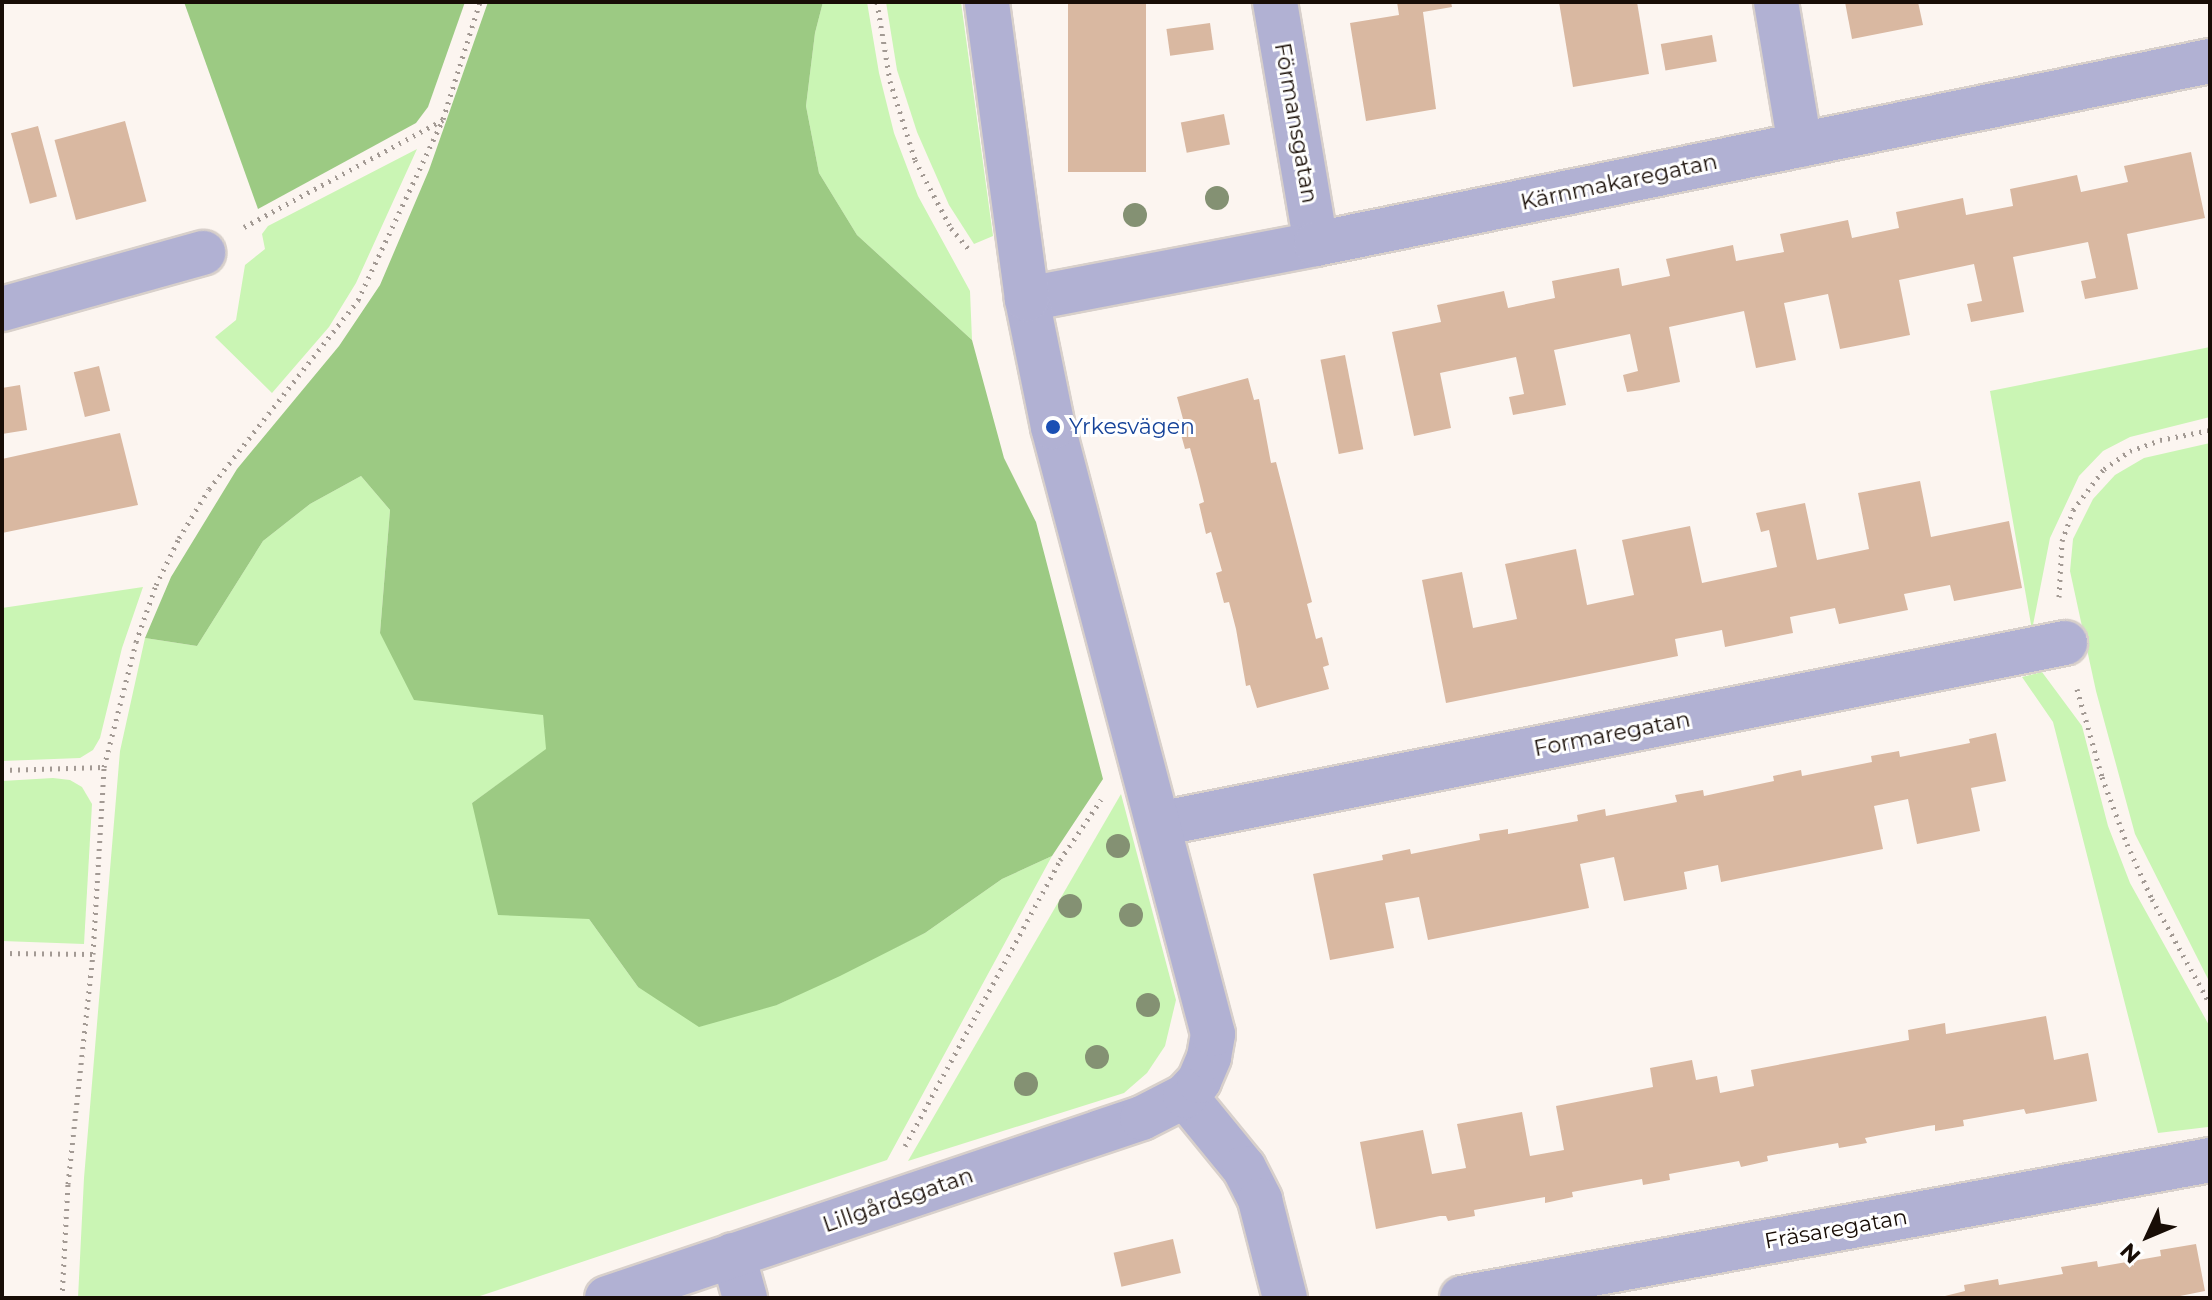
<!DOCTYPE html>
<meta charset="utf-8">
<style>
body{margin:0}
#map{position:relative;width:2212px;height:1300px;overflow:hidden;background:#fcf5f0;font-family:Montserrat,sans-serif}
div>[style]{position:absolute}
.green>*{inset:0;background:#caf5b4}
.forest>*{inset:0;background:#9cca83}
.building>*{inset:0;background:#d9b8a1;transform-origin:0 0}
.path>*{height:5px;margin-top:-2.5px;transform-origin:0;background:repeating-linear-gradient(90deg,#a39a94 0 2px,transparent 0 8px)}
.roads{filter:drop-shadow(2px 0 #d8d0cb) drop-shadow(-2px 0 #d8d0cb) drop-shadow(0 2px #d8d0cb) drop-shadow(0 -2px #d8d0cb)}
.minor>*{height:44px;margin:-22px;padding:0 22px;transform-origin:22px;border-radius:22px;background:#b1b1d3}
.trees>*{width:24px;height:24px;margin:-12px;border-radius:50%;background:#849173}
.dots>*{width:22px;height:22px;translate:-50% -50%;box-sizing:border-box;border:4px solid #fff;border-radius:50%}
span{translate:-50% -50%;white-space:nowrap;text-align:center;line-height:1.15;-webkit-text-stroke:6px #fff;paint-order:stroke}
.street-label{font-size:22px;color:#180d06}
.transit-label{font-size:22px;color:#164399}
.left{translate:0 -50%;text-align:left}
.frame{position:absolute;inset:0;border:4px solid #180d06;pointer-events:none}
.north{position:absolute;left:2108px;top:1196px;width:80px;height:80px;-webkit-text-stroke:6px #fff;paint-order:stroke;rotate:226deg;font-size:22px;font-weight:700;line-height:32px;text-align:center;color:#180d06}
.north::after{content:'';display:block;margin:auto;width:28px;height:36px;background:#180d06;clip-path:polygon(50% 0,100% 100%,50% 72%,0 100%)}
</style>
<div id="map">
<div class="green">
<div style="clip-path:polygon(823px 2px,867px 2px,879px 73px,894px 133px,918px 196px,970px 291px,972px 340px,857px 235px,819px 173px,806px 106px,815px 33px)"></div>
<div style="clip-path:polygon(886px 2px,961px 2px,993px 236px,974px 244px,949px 205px,917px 132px,897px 70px)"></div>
<div style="clip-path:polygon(417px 149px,356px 283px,329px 327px,272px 393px,215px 337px,236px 320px,245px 265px,265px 249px,262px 234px,268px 226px)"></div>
<div style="clip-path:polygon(2210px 347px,2210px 417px,2130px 437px,2103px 451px,2079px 476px,2050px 538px,2032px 630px,1990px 391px)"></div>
<div style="clip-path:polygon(2210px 443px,2210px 983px,2135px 834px,2096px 691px,2070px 571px,2073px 539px,2093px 499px,2115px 475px,2144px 458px)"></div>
<div style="clip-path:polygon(361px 476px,390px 510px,380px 633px,543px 714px,547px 749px,472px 803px,589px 919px,638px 987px,777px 1005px,925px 933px,1002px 879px,1052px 856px,887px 1160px,474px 1298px,78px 1298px,84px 1178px,120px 751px,145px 638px,197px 646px,263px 541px,310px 504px)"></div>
<div style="clip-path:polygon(143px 587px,122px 648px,100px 738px,93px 750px,80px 758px,2px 761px,2px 608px)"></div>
<div style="clip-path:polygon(2042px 672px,2082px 726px,2108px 826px,2130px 883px,2210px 1027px,2208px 1127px,2158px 1133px,2053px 722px,2022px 677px)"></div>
<div style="clip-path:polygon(53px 778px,70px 780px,82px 787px,92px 804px,84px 944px,2px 941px,2px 781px)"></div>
<div style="clip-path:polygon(1121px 794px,1176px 1000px,1165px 1046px,1147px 1073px,1124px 1093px,908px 1161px)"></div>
</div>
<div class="forest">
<div style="clip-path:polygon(184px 2px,465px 2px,428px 107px,416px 123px,258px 209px)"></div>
<div style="clip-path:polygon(488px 2px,823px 2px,815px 33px,806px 106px,819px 173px,857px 235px,972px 340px,1004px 458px,1036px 522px,1103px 779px,1052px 856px,1002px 879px,925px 933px,840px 976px,777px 1005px,699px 1027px,638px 987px,589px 919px,498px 915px,472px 803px,546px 749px,543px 715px,414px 700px,380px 633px,390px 510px,361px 476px,310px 504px,263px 541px,197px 646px,145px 638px,171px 577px,237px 469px,339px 346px,380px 285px,429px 170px)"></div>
</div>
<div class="building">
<div style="left:1068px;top:2px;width:78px;height:170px"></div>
<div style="clip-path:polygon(1397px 2px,1451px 2px,1452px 7px,1423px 12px,1436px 109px,1366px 121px,1350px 23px,1399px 15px)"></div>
<div style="clip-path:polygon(1559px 2px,1637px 2px,1649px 74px,1573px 87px)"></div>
<div style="clip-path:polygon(1845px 2px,1918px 2px,1923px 25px,1852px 39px)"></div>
<div style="left:1210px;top:23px;width:27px;height:44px;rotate:82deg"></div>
<div style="left:1712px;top:35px;width:27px;height:52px;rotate:80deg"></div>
<div style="left:1224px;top:114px;width:31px;height:44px;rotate:79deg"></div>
<div style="left:125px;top:121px;width:83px;height:73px;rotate:75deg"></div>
<div style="left:38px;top:126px;width:73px;height:28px;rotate:75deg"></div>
<div style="clip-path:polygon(2191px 152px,2205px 218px,2127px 234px,2138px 289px,2085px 299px,2081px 281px,2096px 278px,2088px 242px,2013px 257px,2024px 312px,1971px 322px,1967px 304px,1982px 301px,1974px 264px,1899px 280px,1910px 335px,1871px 343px,1840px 349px,1828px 294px,1784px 303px,1796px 360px,1756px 368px,1744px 311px,1669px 327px,1680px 382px,1642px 390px,1627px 392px,1623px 375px,1638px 371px,1630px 334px,1554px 350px,1566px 405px,1513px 415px,1509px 397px,1524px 394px,1516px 357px,1440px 373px,1451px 428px,1414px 436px,1392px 332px,1441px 322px,1437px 305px,1504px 291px,1508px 308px,1555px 298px,1552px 281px,1619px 268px,1622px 286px,1670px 276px,1666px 259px,1733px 245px,1736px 261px,1784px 252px,1780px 234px,1848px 220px,1852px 238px,1899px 228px,1896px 212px,1963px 198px,1966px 215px,2013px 206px,2010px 189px,2077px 175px,2081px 192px,2128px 182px,2124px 166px)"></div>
<div style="left:1345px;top:355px;width:96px;height:25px;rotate:79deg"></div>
<div style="left:99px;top:366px;width:46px;height:26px;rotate:76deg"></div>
<div style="clip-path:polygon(1248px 378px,1254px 400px,1259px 399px,1271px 463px,1276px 462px,1312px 602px,1307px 604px,1316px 639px,1322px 637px,1329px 665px,1323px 667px,1329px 689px,1257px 708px,1250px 685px,1246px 686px,1236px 629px,1229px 602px,1224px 603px,1216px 573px,1222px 571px,1211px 532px,1206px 534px,1199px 504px,1204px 502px,1197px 474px,1190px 448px,1185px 449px,1177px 420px,1183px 419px,1177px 397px)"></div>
<div style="clip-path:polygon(20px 385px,27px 430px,2px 434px,2px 388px)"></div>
<div style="clip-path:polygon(120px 433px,138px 505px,2px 533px,2px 459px)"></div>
<div style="clip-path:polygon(1920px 481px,1931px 537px,2009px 521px,2022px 588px,1954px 601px,1950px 585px,1904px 594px,1908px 610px,1839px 624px,1835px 608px,1790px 617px,1793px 633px,1725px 647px,1722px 630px,1675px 639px,1678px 656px,1446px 703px,1422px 580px,1462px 572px,1473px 628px,1517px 619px,1505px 564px,1576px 549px,1587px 605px,1634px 595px,1622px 540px,1690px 526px,1702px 583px,1777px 567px,1769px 530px,1761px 532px,1756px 513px,1805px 503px,1817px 560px,1869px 549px,1858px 493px)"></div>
<div style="clip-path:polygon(1996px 733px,2006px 781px,1971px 788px,1980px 831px,1917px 844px,1908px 799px,1874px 806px,1883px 849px,1721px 882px,1718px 865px,1684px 872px,1687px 889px,1624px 901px,1614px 857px,1580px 864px,1589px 908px,1428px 940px,1419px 897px,1385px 903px,1394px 948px,1330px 960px,1313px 874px,1383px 860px,1382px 855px,1410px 849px,1411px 854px,1480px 840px,1479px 834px,1508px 829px,1508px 834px,1578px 821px,1577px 815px,1605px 809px,1606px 816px,1677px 802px,1675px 795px,1703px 790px,1704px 796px,1774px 781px,1773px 776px,1801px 770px,1802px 776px,1872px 762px,1871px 756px,1899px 751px,1900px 757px,1970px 743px,1969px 739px)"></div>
<div style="clip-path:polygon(2046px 1016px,2054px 1060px,2088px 1053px,2097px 1101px,2026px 1114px,2024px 1109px,1963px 1120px,1964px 1126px,1935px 1131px,1935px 1125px,1928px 1126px,1865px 1138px,1867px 1143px,1839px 1148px,1838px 1143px,1767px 1156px,1768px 1161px,1741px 1167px,1739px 1161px,1669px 1174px,1670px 1180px,1643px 1185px,1642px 1179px,1572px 1192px,1573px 1197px,1545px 1203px,1545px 1197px,1474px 1210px,1475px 1216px,1448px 1221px,1446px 1216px,1440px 1216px,1376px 1229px,1360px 1142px,1423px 1130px,1432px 1174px,1466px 1168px,1457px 1124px,1522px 1112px,1530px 1156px,1564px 1150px,1556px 1106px,1653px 1087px,1650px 1068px,1692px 1060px,1696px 1080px,1717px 1076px,1720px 1093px,1754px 1086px,1751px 1070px,1909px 1040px,1908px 1030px,1945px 1023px,1946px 1034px)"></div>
<div style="left:1173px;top:1239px;width:35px;height:61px;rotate:77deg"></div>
<div style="clip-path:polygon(2196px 1244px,2205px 1291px,2170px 1298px,1937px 1298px,1965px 1291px,1964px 1285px,1998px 1279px,1999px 1285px,2063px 1274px,2061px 1267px,2097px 1261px,2098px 1267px,2161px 1256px,2160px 1250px)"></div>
</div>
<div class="path">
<div style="left:877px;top:2px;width:80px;rotate:80.7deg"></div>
<div style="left:890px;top:81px;width:83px;rotate:72.4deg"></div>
<div style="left:915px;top:160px;width:77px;rotate:62.1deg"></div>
<div style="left:951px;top:228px;width:31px;rotate:50deg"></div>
<div style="left:244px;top:227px;width:226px;rotate:-28.3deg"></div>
<div style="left:2059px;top:597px;width:56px;rotate:-86.9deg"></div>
<div style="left:2062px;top:541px;width:33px;rotate:-70deg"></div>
<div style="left:2073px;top:510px;width:51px;rotate:-52.9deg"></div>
<div style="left:2104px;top:469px;width:32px;rotate:-35deg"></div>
<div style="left:2130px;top:451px;width:32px;rotate:-20deg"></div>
<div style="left:2160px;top:440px;width:51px;rotate:-11.3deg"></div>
<div style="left:2077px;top:689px;width:91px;rotate:74.1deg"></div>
<div style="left:2102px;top:777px;width:72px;rotate:69.5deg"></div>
<div style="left:2127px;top:844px;width:60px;rotate:65.6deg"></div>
<div style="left:2152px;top:899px;width:120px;rotate:61.1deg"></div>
<div style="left:2px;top:770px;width:102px;rotate:-1.7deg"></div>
<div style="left:2px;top:953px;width:91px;rotate:0.6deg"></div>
<div style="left:905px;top:1146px;width:325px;rotate:-61.5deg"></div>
<div style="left:1060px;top:860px;width:73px;rotate:-55.7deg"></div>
<div style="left:62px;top:1298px;width:114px;rotate:-87deg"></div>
<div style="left:68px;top:1184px;width:231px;rotate:-83.8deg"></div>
<div style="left:93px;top:954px;width:187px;rotate:-86.6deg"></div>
<div style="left:104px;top:767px;width:129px;rotate:-75.6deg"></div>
<div style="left:136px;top:642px;width:60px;rotate:-70.7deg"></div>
<div style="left:156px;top:585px;width:52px;rotate:-63.9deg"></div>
<div style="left:179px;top:538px;width:57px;rotate:-58.5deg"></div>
<div style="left:209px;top:489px;width:241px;rotate:-51.7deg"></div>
<div style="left:358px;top:300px;width:200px;rotate:-64.8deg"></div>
<div style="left:443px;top:119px;width:123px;rotate:-72.5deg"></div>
</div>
<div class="roads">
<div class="minor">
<div style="left:1275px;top:2px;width:245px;rotate:80.4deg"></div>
<div style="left:1776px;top:2px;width:145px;rotate:80.5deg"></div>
<div style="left:1027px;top:299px;width:294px;rotate:-10.8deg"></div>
<div style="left:1316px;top:244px;width:913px;rotate:-11.57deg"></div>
<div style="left:2px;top:309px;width:209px;rotate:-15.6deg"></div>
<div style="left:1159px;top:824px;width:924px;rotate:-11.3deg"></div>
<div style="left:1185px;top:1096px;width:93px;rotate:50.7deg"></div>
<div style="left:1244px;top:1168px;width:36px;rotate:63deg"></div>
<div style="left:1260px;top:1200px;width:101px;rotate:75.7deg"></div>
<div style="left:733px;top:1255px;width:45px;rotate:74.4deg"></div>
<div style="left:607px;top:1298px;width:564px;rotate:-18.6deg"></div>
<div style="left:1142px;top:1118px;width:48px;rotate:-27.1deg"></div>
<div style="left:1185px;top:1096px;width:21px;rotate:-47deg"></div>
<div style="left:1199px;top:1081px;width:26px;rotate:-67deg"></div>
<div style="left:1209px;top:1057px;width:23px;rotate:-80deg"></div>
<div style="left:1213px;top:1034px;width:628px;rotate:-104.77deg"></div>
<div style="left:1053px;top:427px;width:131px;rotate:-101.5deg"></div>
<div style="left:1027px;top:299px;width:300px;rotate:-97.7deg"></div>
<div style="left:1462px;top:1298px;width:761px;rotate:-10.45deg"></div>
</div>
</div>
<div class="trees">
<div style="left:1217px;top:198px"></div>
<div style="left:1135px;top:215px"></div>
<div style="left:1118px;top:846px"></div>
<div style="left:1070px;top:906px"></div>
<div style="left:1131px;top:915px"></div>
<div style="left:1148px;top:1005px"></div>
<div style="left:1097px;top:1057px"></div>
<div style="left:1026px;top:1084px"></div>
</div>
<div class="dots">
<div style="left:1053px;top:427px;background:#1a4fb4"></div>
</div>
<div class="street-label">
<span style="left:1296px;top:123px;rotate:80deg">Förmansgatan</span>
<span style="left:1619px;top:182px;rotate:-12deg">Kärnmakaregatan</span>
<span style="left:1612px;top:734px;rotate:-11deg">Formaregatan</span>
<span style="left:898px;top:1200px;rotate:-19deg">Lillgårdsgatan</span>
<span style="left:1836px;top:1229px;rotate:-10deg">Fräsaregatan</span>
</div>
<div class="transit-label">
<span class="left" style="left:1069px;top:427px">Yrkesvägen</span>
</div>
<div class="frame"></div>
<div class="north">N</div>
</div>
